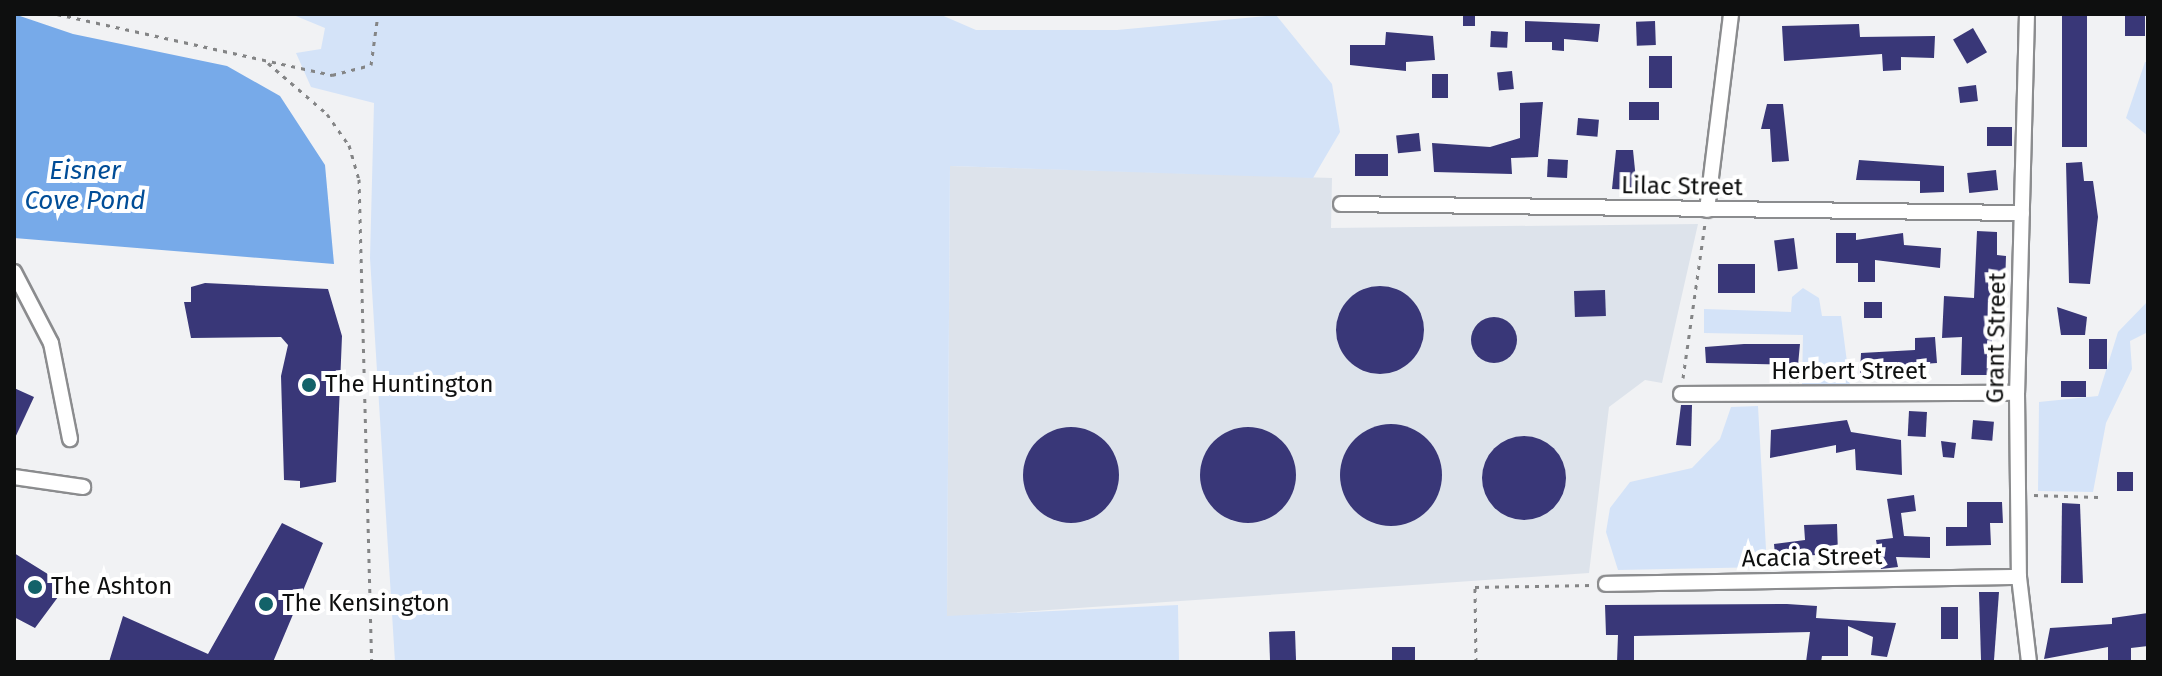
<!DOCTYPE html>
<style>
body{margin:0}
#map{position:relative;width:2162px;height:676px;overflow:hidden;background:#f1f2f4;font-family:"Fira Sans",sans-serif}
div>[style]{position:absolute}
.built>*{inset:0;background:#dde3eb}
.green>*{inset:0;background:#d4e3f8}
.water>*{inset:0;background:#77aae9}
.building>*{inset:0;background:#393778;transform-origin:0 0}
.round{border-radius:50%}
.path>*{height:3px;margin-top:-1.5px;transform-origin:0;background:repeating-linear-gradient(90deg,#848586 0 4px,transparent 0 10px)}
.roads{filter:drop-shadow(2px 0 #8b8c8e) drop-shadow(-2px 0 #8b8c8e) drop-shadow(0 2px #8b8c8e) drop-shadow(0 -2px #8b8c8e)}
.minor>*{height:14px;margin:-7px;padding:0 7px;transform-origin:7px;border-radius:7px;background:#fff}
.dots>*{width:22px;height:22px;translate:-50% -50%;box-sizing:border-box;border:4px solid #fff;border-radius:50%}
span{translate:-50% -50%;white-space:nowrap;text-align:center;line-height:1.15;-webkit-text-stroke:8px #fff;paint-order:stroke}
.street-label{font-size:24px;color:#0e0f0f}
.poi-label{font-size:24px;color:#0e0f0f}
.left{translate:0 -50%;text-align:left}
.water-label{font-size:26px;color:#004d97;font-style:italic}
.frame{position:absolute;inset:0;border:16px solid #0e0f0f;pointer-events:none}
</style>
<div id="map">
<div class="built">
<div style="clip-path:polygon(950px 166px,1332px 178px,1331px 228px,1698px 224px,1662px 383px,1645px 380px,1609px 407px,1589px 573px,947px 617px)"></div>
</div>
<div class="green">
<div style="clip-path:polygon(291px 14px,939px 14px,976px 30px,1117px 30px,1276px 15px,1332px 84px,1340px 132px,1313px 178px,950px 166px,947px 616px,1178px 605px,1179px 662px,395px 662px,370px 258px,374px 103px,311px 87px,296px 53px,321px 49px,325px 28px)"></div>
<div style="clip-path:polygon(2145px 62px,2148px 62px,2148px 136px,2126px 118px)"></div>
<div style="clip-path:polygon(1803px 288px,1819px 298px,1822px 316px,1841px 316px,1850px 385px,1802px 385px,1803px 335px,1704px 333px,1704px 309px,1791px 312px,1792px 297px)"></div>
<div style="clip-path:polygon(2148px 301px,2148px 332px,2130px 341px,2132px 369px,2106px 423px,2093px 492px,2038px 491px,2039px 402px,2098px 396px,2118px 332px)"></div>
<div style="clip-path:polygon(1758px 406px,1767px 567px,1618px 570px,1606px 532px,1610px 508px,1630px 482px,1692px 468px,1720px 439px,1731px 407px)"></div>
</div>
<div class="water">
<div style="clip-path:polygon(14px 14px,73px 34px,227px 66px,280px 96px,325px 165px,334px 264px,14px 238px)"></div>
</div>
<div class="building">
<div style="left:1463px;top:14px;width:12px;height:12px"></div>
<div style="left:2062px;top:14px;width:25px;height:133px"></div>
<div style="left:2125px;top:14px;width:20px;height:22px"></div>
<div style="clip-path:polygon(1525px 21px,1600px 24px,1598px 42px,1564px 39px,1564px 51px,1552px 50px,1552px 42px,1525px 42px)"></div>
<div style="left:1655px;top:21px;width:24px;height:19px;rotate:88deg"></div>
<div style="clip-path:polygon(1859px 24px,1860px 37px,1935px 36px,1934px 58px,1901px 57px,1901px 70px,1883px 71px,1882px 54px,1784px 61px,1782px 26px)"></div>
<div style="left:1973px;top:28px;width:28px;height:23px;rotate:60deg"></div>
<div style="left:1491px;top:31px;width:17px;height:16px;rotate:3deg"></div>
<div style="clip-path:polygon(1386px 32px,1433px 36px,1435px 60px,1406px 62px,1406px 71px,1350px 65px,1350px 45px,1385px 45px)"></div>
<div style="left:1649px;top:56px;width:23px;height:32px"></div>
<div style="left:1512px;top:71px;width:18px;height:15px;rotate:84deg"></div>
<div style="left:1432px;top:74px;width:16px;height:24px"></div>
<div style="left:1976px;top:85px;width:16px;height:18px;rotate:83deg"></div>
<div style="clip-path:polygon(1543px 102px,1538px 157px,1511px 158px,1512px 174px,1434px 172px,1432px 143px,1490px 147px,1520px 138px,1520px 103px)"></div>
<div style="left:1629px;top:102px;width:30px;height:18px"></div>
<div style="clip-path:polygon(1767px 104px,1783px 104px,1789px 161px,1772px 162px,1770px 129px,1761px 129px)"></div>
<div style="left:1578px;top:118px;width:21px;height:17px;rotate:5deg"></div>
<div style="left:1987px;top:127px;width:25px;height:19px"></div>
<div style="left:1419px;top:133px;width:18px;height:23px;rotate:84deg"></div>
<div style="clip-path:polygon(1616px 150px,1633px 150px,1637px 190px,1612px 189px)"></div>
<div style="left:1355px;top:154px;width:33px;height:22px"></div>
<div style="left:1548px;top:159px;width:20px;height:18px;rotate:3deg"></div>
<div style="clip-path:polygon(1859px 160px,1944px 166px,1944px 192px,1920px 193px,1920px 181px,1856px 180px)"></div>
<div style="clip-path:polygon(2082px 162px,2084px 181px,2093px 181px,2098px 217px,2090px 284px,2069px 283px,2066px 163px)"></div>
<div style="left:1996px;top:170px;width:20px;height:29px;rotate:84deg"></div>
<div style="clip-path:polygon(1977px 231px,1997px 232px,1997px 255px,2006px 256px,2004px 315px,1991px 314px,1993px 375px,1961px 375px,1962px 337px,1942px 338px,1944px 296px,1974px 298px)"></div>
<div style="clip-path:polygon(1836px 233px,1856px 233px,1856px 240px,1903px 233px,1904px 245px,1941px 248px,1940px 268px,1875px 260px,1875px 282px,1858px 282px,1858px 263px,1836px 263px)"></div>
<div style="left:1794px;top:238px;width:31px;height:20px;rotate:83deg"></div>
<div style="left:1718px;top:264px;width:37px;height:29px"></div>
<div style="clip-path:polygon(205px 283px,328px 289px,342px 336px,336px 482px,300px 488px,300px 481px,284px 480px,281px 376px,288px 345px,281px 337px,191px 338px,184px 302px,191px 302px,191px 287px)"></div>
<div class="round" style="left:1336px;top:286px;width:88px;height:88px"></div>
<div style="left:1605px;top:290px;width:26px;height:31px;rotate:88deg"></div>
<div style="left:1864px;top:302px;width:18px;height:16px"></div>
<div style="clip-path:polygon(2057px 307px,2087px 317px,2085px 335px,2061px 335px)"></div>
<div class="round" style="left:1471px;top:317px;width:46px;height:46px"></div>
<div style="clip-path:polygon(1935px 337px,1937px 363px,1907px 365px,1906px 375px,1860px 374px,1861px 353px,1915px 350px,1915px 338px)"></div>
<div style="left:2089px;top:339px;width:18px;height:30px"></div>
<div style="clip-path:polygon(1744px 344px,1800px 344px,1798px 365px,1706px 363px,1705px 347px)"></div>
<div style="left:2061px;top:381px;width:25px;height:16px"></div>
<div style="clip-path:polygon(14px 388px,34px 397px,14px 440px)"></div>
<div style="clip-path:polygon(1681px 405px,1692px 405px,1691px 446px,1676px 445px)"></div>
<div style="left:1909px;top:411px;width:18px;height:25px;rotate:3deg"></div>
<div style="clip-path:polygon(1847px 420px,1851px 432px,1901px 440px,1902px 475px,1856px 470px,1855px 449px,1836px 453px,1836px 445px,1770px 458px,1771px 430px)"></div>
<div style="left:1973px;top:420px;width:21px;height:19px;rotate:5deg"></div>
<div class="round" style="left:1340px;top:424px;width:102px;height:102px"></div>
<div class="round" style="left:1023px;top:427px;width:96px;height:96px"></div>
<div class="round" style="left:1200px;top:427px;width:96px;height:96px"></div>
<div class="round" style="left:1482px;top:436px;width:84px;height:84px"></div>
<div style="clip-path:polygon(1941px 441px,1956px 443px,1954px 458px,1943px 457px)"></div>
<div style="left:2117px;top:472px;width:16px;height:19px"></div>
<div style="clip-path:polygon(1914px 495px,1916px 511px,1901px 513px,1904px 536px,1930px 537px,1930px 558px,1896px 557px,1898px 567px,1881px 569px,1876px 540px,1893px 538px,1887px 499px)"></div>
<div style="clip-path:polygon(1967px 502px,2002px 502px,2003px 523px,1990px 523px,1991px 545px,1946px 546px,1946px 527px,1967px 527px)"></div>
<div style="clip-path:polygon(2062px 503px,2080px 504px,2083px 583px,2061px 583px)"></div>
<div style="clip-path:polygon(282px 523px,323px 543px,273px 662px,109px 662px,123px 616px,208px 654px)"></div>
<div style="clip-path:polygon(1837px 524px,1838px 554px,1796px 556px,1797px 564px,1776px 566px,1774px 544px,1805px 540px,1804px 525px)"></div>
<div style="clip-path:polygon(14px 553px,59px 581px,52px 594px,58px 597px,35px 628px,14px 617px)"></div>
<div style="clip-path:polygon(1979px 592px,1999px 592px,1994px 660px,1981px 660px)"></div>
<div style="clip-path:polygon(1787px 604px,1817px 606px,1816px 618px,1896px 623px,1887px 657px,1871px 655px,1873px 637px,1848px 626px,1848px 656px,1822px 656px,1821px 662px,1806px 662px,1810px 632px,1634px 636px,1634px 662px,1617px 662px,1618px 635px,1606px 635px,1605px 605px)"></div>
<div style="left:1941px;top:607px;width:17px;height:32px"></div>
<div style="clip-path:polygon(2148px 613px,2148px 646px,2131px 648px,2131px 662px,2108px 662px,2108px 647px,2044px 659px,2050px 628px,2112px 624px,2112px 618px)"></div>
<div style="left:1295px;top:631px;width:30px;height:26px;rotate:88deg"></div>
<div style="left:1392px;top:647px;width:23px;height:15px"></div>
</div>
<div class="path">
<div style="left:57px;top:14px;width:282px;rotate:12.5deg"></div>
<div style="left:332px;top:75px;width:40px;rotate:-14.4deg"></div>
<div style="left:371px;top:65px;width:51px;rotate:-82.2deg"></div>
<div style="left:268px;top:63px;width:78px;rotate:40.8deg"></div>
<div style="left:327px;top:114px;width:38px;rotate:55deg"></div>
<div style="left:349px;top:145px;width:35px;rotate:74deg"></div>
<div style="left:359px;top:179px;width:483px;rotate:88.5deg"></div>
<div style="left:1683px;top:378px;width:156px;rotate:-81.9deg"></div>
<div style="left:2034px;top:495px;width:64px;rotate:1.8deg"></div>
<div style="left:1476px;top:662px;width:75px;rotate:-90.8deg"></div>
<div style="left:1475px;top:587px;width:116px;rotate:-1deg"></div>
</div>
<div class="roads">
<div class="minor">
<div style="left:2027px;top:14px;width:379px;rotate:91.5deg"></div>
<div style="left:2017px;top:393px;width:184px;rotate:89.4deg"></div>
<div style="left:2019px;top:577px;width:86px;rotate:83.3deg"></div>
<div style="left:1341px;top:204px;width:681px;rotate:0.76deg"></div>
<div style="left:1707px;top:210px;width:197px;rotate:-83deg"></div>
<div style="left:14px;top:272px;width:80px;rotate:62.5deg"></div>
<div style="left:51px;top:343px;width:98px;rotate:78.8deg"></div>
<div style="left:1681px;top:394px;width:336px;rotate:-0.2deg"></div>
<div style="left:14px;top:477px;width:70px;rotate:8.2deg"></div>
<div style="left:1606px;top:584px;width:413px;rotate:-1deg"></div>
</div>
</div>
<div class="dots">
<div style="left:309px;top:385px;background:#136269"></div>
<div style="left:35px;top:587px;background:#136269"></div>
<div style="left:266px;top:604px;background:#136269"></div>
</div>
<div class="street-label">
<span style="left:1682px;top:187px;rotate:1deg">Lilac Street</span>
<span style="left:1997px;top:338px;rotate:-89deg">Grant Street</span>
<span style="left:1849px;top:372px">Herbert Street</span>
<span style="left:1812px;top:558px;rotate:-1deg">Acacia Street</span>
</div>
<div class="poi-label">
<span class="left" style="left:325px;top:385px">The Huntington</span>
<span class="left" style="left:51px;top:587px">The Ashton</span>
<span class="left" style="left:282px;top:604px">The Kensington</span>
</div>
<div class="water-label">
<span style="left:85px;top:186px">Eisner<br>Cove Pond</span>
</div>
<div class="frame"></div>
</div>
